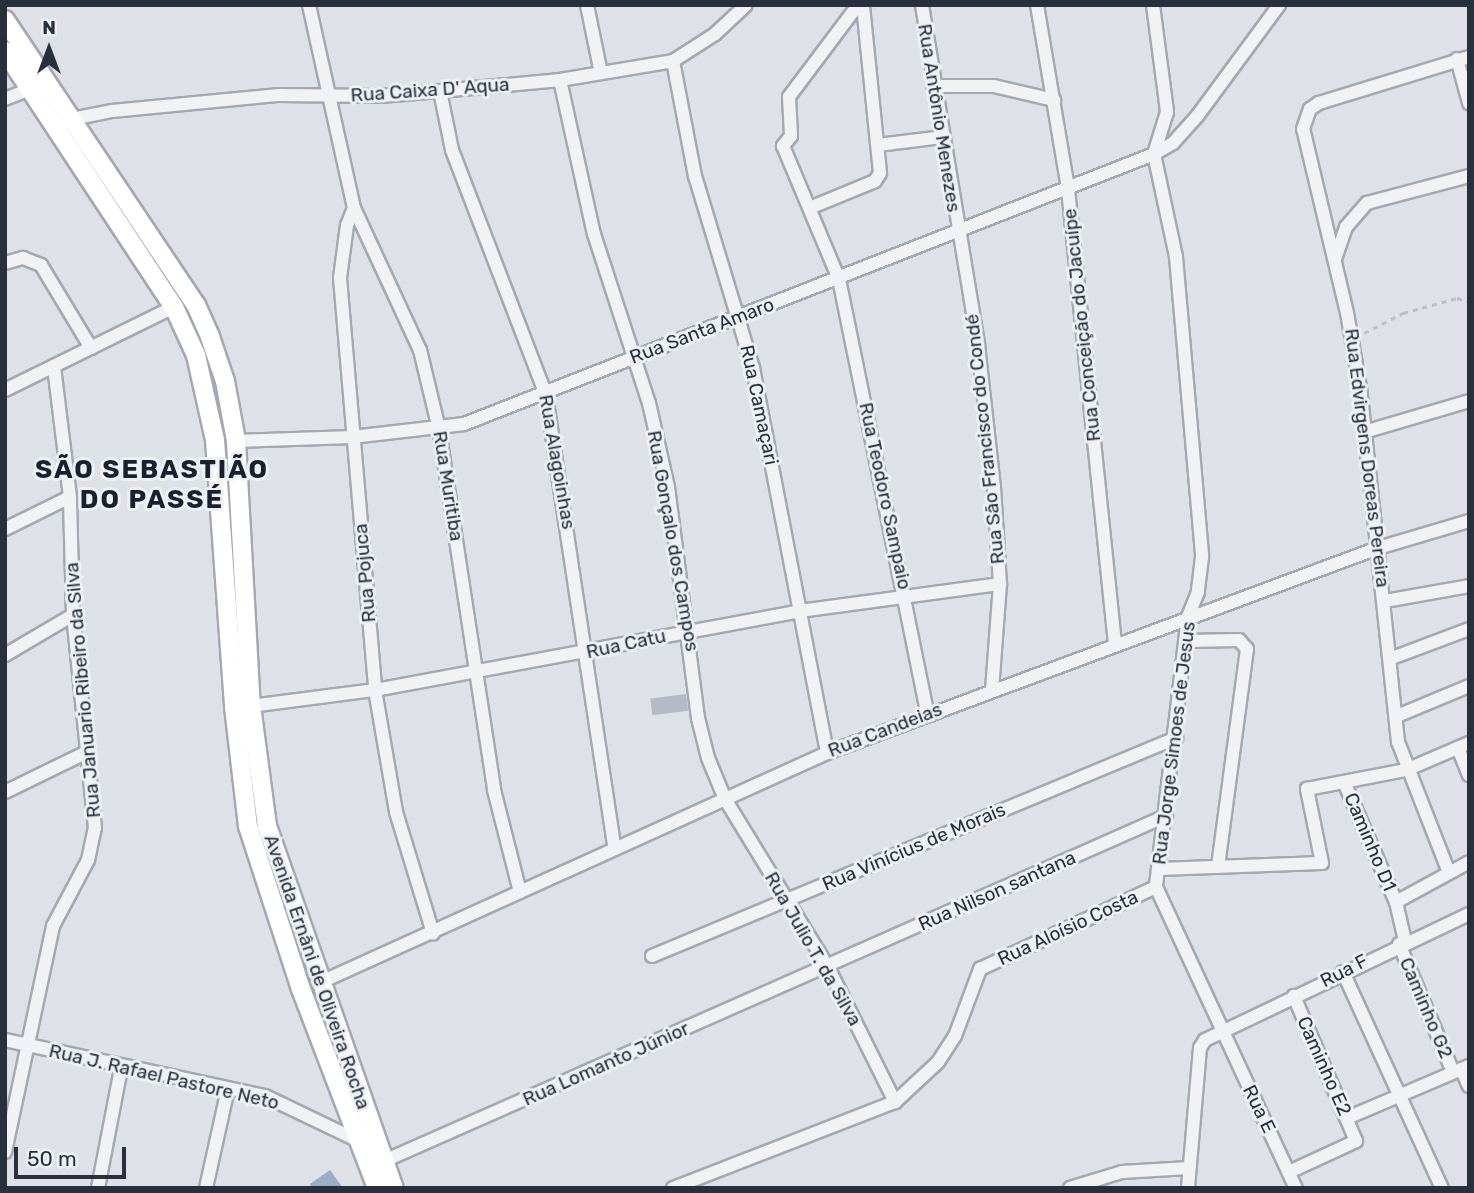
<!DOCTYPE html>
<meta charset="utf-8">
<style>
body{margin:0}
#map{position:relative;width:1474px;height:1193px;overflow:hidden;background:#dee1e7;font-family:Rubik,sans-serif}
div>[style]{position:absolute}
.water>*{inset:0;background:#99aec7}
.building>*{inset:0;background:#b5bac4;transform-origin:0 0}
.path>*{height:2.5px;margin-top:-1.25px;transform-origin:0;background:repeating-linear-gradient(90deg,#bcbfc6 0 5px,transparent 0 10px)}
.roads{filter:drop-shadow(2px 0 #a4a8b1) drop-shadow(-2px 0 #a4a8b1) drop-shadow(0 2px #a4a8b1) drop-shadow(0 -2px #a4a8b1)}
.minor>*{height:12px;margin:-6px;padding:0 6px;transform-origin:6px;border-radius:6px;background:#f0f2f6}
.secondary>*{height:18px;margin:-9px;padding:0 9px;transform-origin:9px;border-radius:9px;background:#fff}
span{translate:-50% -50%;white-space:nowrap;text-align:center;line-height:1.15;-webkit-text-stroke:6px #edf0f5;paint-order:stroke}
.street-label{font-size:19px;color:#282f3d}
.district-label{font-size:26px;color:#1a202e;font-weight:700;letter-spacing:2px}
.frame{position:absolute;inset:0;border:7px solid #282f3d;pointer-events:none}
.north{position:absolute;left:14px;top:14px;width:70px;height:70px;-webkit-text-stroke:5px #edf0f5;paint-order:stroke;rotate:0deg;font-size:19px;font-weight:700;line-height:28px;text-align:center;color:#282f3d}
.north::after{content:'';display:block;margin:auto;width:24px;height:32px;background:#282f3d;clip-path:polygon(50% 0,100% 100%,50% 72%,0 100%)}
.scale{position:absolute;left:14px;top:1147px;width:112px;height:32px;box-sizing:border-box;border:4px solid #282f3d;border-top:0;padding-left:9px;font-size:21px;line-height:24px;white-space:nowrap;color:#282f3d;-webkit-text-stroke:5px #edf0f5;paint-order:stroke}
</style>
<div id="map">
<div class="water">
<div style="clip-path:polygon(330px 1170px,343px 1188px,312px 1188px,310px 1184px)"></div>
</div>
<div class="building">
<div style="left:686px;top:694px;width:17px;height:36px;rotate:83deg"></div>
</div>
<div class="path">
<div style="left:1364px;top:333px;width:44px;rotate:-27.1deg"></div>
<div style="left:1403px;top:313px;width:56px;rotate:-15.5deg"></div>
<div style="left:1457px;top:298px;width:12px;rotate:14deg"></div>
</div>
<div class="roads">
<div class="minor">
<div style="left:309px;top:5px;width:208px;rotate:77.5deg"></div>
<div style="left:354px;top:208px;width:157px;rotate:65.1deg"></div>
<div style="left:420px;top:350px;width:81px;rotate:76.5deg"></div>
<div style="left:439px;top:429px;width:365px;rotate:81.3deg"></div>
<div style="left:494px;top:790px;width:105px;rotate:75.7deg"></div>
<div style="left:587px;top:5px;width:69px;rotate:78.4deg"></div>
<div style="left:858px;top:5px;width:115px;rotate:126.9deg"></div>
<div style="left:789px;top:97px;width:39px;rotate:87deg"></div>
<div style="left:791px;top:136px;width:13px;rotate:129deg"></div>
<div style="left:783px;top:146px;width:144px;rotate:67.2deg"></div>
<div style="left:839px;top:279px;width:443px;rotate:78.5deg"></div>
<div style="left:922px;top:5px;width:345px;rotate:80.6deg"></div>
<div style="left:978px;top:345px;width:143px;rotate:83.6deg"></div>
<div style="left:994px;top:487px;width:97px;rotate:86.5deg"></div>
<div style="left:1000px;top:584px;width:107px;rotate:94.3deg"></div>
<div style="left:1037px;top:5px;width:187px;rotate:80.4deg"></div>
<div style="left:1068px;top:189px;width:459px;rotate:84.1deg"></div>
<div style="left:1153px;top:5px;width:108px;rotate:82.5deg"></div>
<div style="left:1167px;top:112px;width:44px;rotate:107.2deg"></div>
<div style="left:1457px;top:59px;width:46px;rotate:74.7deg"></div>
<div style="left:673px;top:61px;width:117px;rotate:79.2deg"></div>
<div style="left:695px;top:176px;width:201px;rotate:73.2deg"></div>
<div style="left:753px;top:368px;width:392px;rotate:79.1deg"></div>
<div style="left:560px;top:80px;width:158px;rotate:77.6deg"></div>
<div style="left:594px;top:234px;width:178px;rotate:72deg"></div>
<div style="left:649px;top:403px;width:86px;rotate:77.3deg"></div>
<div style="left:668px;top:487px;width:233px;rotate:82.6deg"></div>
<div style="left:698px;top:718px;width:41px;rotate:76deg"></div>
<div style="left:708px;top:758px;width:44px;rotate:67.5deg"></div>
<div style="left:725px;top:799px;width:197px;rotate:58.5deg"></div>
<div style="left:828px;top:967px;width:151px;rotate:63.6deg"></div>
<div style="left:933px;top:86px;width:61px"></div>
<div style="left:994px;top:86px;width:62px;rotate:13.1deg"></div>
<div style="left:440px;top:91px;width:60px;rotate:78.5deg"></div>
<div style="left:452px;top:150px;width:262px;rotate:69deg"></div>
<div style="left:546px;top:395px;width:457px;rotate:81.4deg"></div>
<div style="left:5px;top:99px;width:27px;rotate:-22deg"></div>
<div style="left:54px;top:129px;width:21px;rotate:-29deg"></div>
<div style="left:72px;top:119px;width:41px;rotate:-11.3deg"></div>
<div style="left:112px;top:111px;width:168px;rotate:-5.5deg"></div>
<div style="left:279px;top:95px;width:102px;rotate:0.6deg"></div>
<div style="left:381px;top:96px;width:59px;rotate:-4.8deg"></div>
<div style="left:440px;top:91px;width:121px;rotate:-5.2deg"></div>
<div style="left:560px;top:80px;width:115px;rotate:-9.5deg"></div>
<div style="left:673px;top:61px;width:50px;rotate:-32.7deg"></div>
<div style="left:715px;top:34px;width:42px;rotate:-43.1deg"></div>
<div style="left:878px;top:145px;width:64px;rotate:-7.1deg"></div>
<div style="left:1154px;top:154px;width:105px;rotate:77.9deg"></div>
<div style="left:1176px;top:257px;width:301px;rotate:85deg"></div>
<div style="left:1202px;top:557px;width:35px;rotate:97deg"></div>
<div style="left:1198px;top:592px;width:27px;rotate:112deg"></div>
<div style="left:1188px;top:617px;width:272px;rotate:96.8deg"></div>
<div style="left:1156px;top:887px;width:332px;rotate:65.1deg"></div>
<div style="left:812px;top:207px;width:68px;rotate:-22.4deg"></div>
<div style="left:875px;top:181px;width:9px;rotate:-58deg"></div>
<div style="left:880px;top:173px;width:169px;rotate:-95.8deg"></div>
<div style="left:354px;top:208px;width:18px;rotate:112deg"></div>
<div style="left:347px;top:225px;width:53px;rotate:97.5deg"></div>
<div style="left:340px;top:278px;width:413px;rotate:85.1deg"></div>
<div style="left:375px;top:690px;width:124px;rotate:80.2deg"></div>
<div style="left:396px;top:812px;width:127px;rotate:73deg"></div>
<div style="left:1335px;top:259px;width:34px;rotate:-71deg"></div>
<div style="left:1346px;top:227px;width:32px;rotate:-49deg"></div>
<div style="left:1367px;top:203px;width:106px;rotate:-14.8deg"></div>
<div style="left:5px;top:263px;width:19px;rotate:-16deg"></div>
<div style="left:23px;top:258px;width:19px;rotate:21deg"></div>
<div style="left:41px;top:265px;width:97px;rotate:58.9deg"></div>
<div style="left:5px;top:390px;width:188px;rotate:-26.2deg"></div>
<div style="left:1364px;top:432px;width:109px;rotate:-16.4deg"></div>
<div style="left:236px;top:441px;width:116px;rotate:-2deg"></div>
<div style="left:352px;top:437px;width:113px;rotate:-6.6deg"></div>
<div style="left:464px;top:424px;width:741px;rotate:-21.37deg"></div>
<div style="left:1154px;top:154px;width:22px;rotate:-30deg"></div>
<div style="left:1173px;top:143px;width:38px;rotate:-48deg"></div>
<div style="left:1198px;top:115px;width:137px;rotate:-53.6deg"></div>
<div style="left:5px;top:529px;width:72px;rotate:-26.2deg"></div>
<div style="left:1385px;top:601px;width:85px;rotate:-10.1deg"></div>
<div style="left:1186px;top:641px;width:53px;rotate:-1.1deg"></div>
<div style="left:1239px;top:640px;width:12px;rotate:48deg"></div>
<div style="left:1247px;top:649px;width:220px;rotate:97.6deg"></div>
<div style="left:5px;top:655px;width:79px;rotate:-30.5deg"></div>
<div style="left:1392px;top:658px;width:82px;rotate:-20.6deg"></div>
<div style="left:251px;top:706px;width:125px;rotate:-7.4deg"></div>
<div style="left:375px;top:690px;width:432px;rotate:-10.5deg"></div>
<div style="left:800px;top:611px;width:202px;rotate:-7.7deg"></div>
<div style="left:1397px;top:716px;width:78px;rotate:-22.6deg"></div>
<div style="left:1458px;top:748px;width:29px;rotate:68deg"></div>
<div style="left:1344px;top:782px;width:131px;rotate:66.6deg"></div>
<div style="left:1396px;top:902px;width:39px;rotate:77deg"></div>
<div style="left:5px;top:792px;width:89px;rotate:-26deg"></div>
<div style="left:1159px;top:869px;width:163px;rotate:-2.1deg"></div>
<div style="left:1322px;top:863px;width:76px;rotate:-101.5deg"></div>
<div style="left:1307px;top:789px;width:101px;rotate:-10.9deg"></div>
<div style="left:1406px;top:770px;width:69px;rotate:-23.2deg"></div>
<div style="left:1448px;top:870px;width:137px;rotate:-111.3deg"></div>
<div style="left:1398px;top:742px;width:351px;rotate:-96.1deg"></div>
<div style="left:1361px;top:393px;width:81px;rotate:-99.9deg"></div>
<div style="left:1347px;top:313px;width:189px;rotate:-103.4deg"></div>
<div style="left:1303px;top:129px;width:21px;rotate:-71deg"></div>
<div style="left:1310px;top:109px;width:11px;rotate:-34deg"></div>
<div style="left:1319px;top:103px;width:157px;rotate:-17deg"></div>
<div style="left:1396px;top:902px;width:83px;rotate:-28.7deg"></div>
<div style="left:1399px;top:944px;width:139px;rotate:67.1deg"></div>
<div style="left:652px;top:956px;width:568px;rotate:-22.59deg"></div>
<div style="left:1343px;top:972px;width:238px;rotate:65.4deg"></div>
<div style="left:319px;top:983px;width:558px;rotate:-24.36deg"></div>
<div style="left:827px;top:753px;width:588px;rotate:-20.41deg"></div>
<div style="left:1378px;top:548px;width:95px;rotate:-16.5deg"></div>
<div style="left:5px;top:1040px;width:266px;rotate:12.2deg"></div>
<div style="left:265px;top:1096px;width:102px;rotate:25.6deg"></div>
<div style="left:1461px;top:1069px;width:19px;rotate:65deg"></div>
<div style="left:1347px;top:1118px;width:133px;rotate:-23.1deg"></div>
<div style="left:5px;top:1152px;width:231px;rotate:-78deg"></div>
<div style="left:53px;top:926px;width:75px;rotate:-62.1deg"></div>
<div style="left:88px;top:860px;width:33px;rotate:-78deg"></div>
<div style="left:95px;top:828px;width:214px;rotate:-95.9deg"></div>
<div style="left:73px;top:615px;width:118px;rotate:-91.5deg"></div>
<div style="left:70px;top:497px;width:132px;rotate:-97deg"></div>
<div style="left:384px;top:1161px;width:855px;rotate:-23.81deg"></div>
<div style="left:1289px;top:1172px;width:74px;rotate:-24.8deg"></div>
<div style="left:1356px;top:1141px;width:158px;rotate:-113.2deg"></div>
<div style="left:98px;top:1188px;width:122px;rotate:-79.1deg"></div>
<div style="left:206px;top:1188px;width:101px;rotate:-77.5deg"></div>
<div style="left:673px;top:1188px;width:238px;rotate:-21.2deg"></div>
<div style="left:895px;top:1102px;width:59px;rotate:-42.9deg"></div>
<div style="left:938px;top:1062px;width:31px;rotate:-57deg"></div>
<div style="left:955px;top:1036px;width:72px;rotate:-69.5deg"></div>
<div style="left:980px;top:969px;width:194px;rotate:-25deg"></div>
<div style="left:1070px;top:1188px;width:54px;rotate:-17.1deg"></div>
<div style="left:1122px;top:1172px;width:67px;rotate:-3.4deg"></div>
<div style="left:1188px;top:1188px;width:141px;rotate:-85.1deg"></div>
<div style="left:1200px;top:1048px;width:9px;rotate:-58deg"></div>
<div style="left:1205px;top:1040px;width:293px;rotate:-25.5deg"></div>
</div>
<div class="secondary">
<div style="left:5px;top:20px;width:343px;rotate:56.2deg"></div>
<div style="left:196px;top:305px;width:35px;rotate:66deg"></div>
<div style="left:210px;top:337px;width:46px;rotate:71.2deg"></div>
<div style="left:225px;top:381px;width:61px;rotate:79.6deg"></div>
<div style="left:236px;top:441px;width:265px;rotate:86.8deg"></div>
<div style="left:251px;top:706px;width:121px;rotate:82.4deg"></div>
<div style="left:267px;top:826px;width:384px;rotate:70.7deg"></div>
<div style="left:5px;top:51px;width:307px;rotate:56.6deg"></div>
<div style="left:174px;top:307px;width:53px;rotate:65.4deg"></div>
<div style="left:196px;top:355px;width:87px;rotate:77.4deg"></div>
<div style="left:215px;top:440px;width:268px;rotate:85.9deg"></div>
<div style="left:234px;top:707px;width:120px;rotate:83.3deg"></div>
<div style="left:248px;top:826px;width:171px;rotate:72deg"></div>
<div style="left:301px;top:989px;width:213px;rotate:69.1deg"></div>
</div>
</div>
<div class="street-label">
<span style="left:430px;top:90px;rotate:-4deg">Rua Caixa D' Aqua</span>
<span style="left:939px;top:118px;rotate:81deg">Rua Antônio Menezes</span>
<span style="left:1082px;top:325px;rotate:-96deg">Rua Conceição do Jacuípe</span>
<span style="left:702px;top:331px;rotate:-21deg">Rua Santa Amaro</span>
<span style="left:759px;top:405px;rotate:78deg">Rua Camaçari</span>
<span style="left:985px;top:439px;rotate:-96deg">Rua São Francisco do Condé</span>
<span style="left:1367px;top:458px;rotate:83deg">Rua Edvirgens Doreas Pereira</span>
<span style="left:557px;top:462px;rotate:80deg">Rua Alagoinhas</span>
<span style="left:448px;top:486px;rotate:81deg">Rua Muritiba</span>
<span style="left:885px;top:496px;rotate:78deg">Rua Teodoro Sampaio</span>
<span style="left:673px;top:541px;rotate:80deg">Rua Gonçalo dos Campos</span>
<span style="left:365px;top:573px;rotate:-95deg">Rua Pojuca</span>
<span style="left:626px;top:644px;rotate:-12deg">Rua Catu</span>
<span style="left:83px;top:690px;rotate:-95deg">Rua Januario Ribeiro da Silva</span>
<span style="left:885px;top:730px;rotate:-21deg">Rua Candeias</span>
<span style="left:1174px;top:743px;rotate:-83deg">Rua Jorge Simoes de Jesus</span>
<span style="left:1370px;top:842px;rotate:67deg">Caminho D1</span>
<span style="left:914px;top:847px;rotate:-23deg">Rua Vinícius de Morais</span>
<span style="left:997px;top:891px;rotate:-24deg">Rua Nilson santana</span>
<span style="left:1068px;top:928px;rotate:-25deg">Rua Aloísio Costa</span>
<span style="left:813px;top:949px;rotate:60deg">Rua Julio T. da Silva</span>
<span style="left:1344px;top:971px;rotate:-27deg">Rua F</span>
<span style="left:317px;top:972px;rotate:71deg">Avenida Ernâni de Oliveira Rocha</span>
<span style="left:1426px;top:1008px;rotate:67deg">Caminho G2</span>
<span style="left:606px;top:1064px;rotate:-24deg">Rua Lomanto Júnior</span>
<span style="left:1324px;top:1066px;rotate:66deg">Caminho E2</span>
<span style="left:164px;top:1077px;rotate:13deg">Rua J. Rafael Pastore Neto</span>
<span style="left:1259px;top:1109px;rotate:64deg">Rua E</span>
</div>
<div class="district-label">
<span style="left:152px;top:485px">SÃO SEBASTIÃO<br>DO PASSÉ</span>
</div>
<div class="frame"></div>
<div class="north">N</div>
<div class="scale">50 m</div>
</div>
